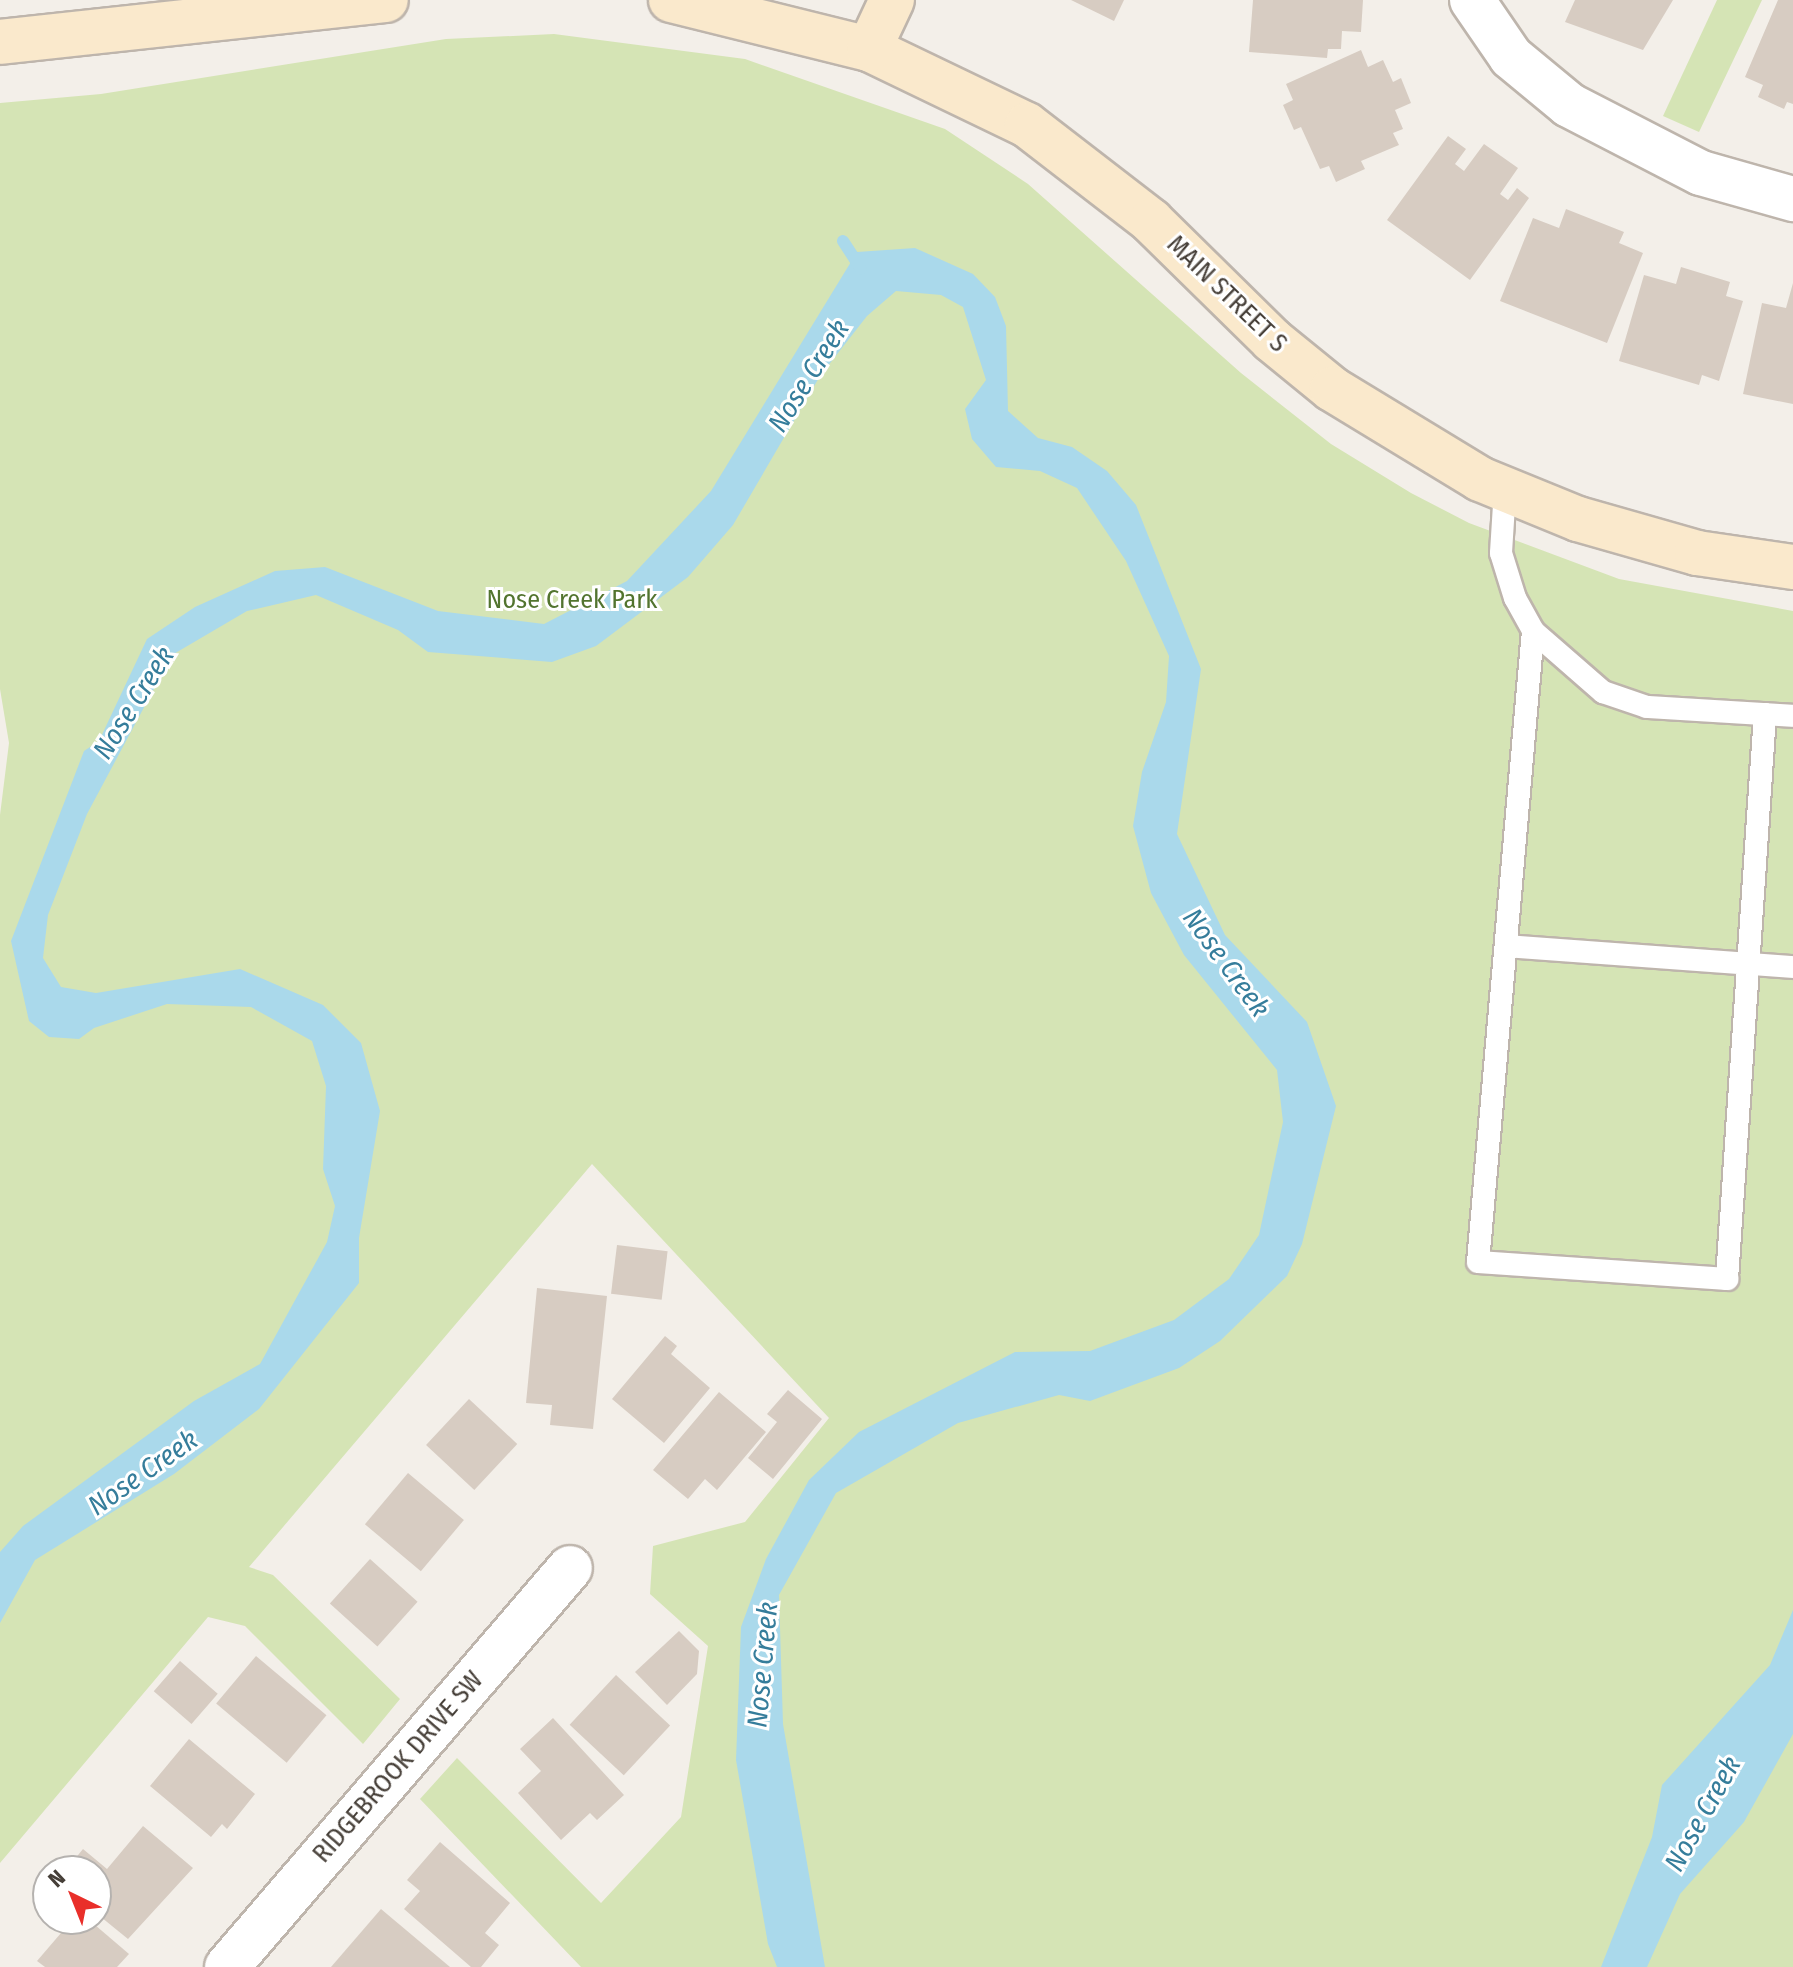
<!DOCTYPE html>
<style>
body{margin:0}
#map{position:relative;width:1793px;height:1967px;overflow:hidden;background:#f3efe9;font-family:"Fira Sans Condensed",sans-serif}
div>[style]{position:absolute}
.green>*{inset:0;background:#d5e4b5}
.water>*{inset:0;background:#aad9eb}
.stream>*{height:12px;margin:-6px;padding:0 6px;transform-origin:6px;border-radius:6px;background:#aad9eb}
.building>*{inset:0;background:#d7ccc2;transform-origin:0 0}
.roads{filter:drop-shadow(2px 0 #beb5ac) drop-shadow(-2px 0 #beb5ac) drop-shadow(0 2px #beb5ac) drop-shadow(0 -2px #beb5ac)}
.lane>*{height:22px;margin:-11px;padding:0 11px;transform-origin:11px;border-radius:11px;background:#fff}
.street>*{height:44px;margin:-22px;padding:0 22px;transform-origin:22px;border-radius:22px;background:#fff}
.secondary>*{height:44px;margin:-22px;padding:0 22px;transform-origin:22px;border-radius:22px;background:#fae9cc}
span{translate:-50% -50%;white-space:nowrap;text-align:center;line-height:1.15;-webkit-text-stroke:6px #fff;paint-order:stroke}
.street-label{font-size:26px;color:#463f38}
.park-label{font-size:26px;color:#52742f}
.water-label{font-size:28px;color:#357d9b;font-style:italic}
.north{position:absolute;left:32px;top:1855px;width:80px;height:80px;box-sizing:border-box;background:#fff;border:2px solid #b5b2af;border-radius:50%;rotate:317deg;font-size:22px;font-weight:700;line-height:32px;text-align:center;color:#463f38}
.north::after{content:'';display:block;margin:auto;width:28px;height:36px;background:#e92f2a;clip-path:polygon(50% 0,100% 100%,50% 72%,0 100%)}
</style>
<div id="map">
<div class="green">
<div style="clip-path:polygon(1717px 0,1762px 0,1699px 132px,1663px 116px)"></div>
<div style="clip-path:polygon(554px 34px,745px 59px,945px 129px,1028px 184px,1241px 373px,1331px 444px,1411px 493px,1469px 523px,1619px 579px,1793px 611px,1793px 1967px,581px 1967px,420px 1799px,457px 1758px,601px 1903px,681px 1817px,708px 1646px,650px 1594px,653px 1546px,745px 1522px,829px 1418px,592px 1164px,249px 1567px,273px 1575px,400px 1699px,363px 1744px,245px 1626px,208px 1617px,0 1863px,0 815px,9px 743px,0 689px,0 103px,101px 94px,446px 39px)"></div>
</div>
<div class="water">
<div style="clip-path:polygon(915px 248px,973px 274px,995px 297px,1006px 326px,1008px 411px,1038px 438px,1072px 447px,1107px 471px,1136px 505px,1201px 669px,1177px 834px,1225px 935px,1307px 1022px,1336px 1106px,1302px 1244px,1287px 1276px,1220px 1341px,1179px 1368px,1090px 1401px,1059px 1395px,958px 1423px,836px 1493px,779px 1595px,783px 1724px,825px 1967px,777px 1967px,768px 1944px,736px 1760px,741px 1627px,766px 1559px,809px 1480px,859px 1432px,1015px 1352px,1090px 1351px,1174px 1320px,1229px 1279px,1259px 1235px,1283px 1122px,1277px 1070px,1184px 955px,1151px 893px,1133px 826px,1142px 772px,1166px 702px,1169px 656px,1126px 561px,1077px 488px,1040px 471px,996px 467px,972px 439px,965px 409px,986px 380px,963px 307px,941px 295px,896px 291px,867px 316px,820px 376px,733px 525px,688px 577px,596px 646px,552px 662px,428px 652px,398px 630px,316px 595px,247px 611px,172px 655px,87px 814px,48px 915px,43px 958px,61px 987px,96px 993px,240px 969px,323px 1005px,361px 1043px,380px 1111px,359px 1238px,359px 1283px,259px 1409px,174px 1474px,35px 1560px,0 1623px,0 1552px,23px 1526px,194px 1401px,260px 1364px,327px 1242px,335px 1206px,323px 1169px,326px 1086px,312px 1041px,251px 1007px,167px 1004px,94px 1028px,79px 1039px,49px 1037px,29px 1021px,11px 941px,84px 751px,99px 741px,147px 639px,195px 607px,275px 571px,325px 567px,438px 611px,544px 624px,627px 581px,711px 491px,857px 252px)"></div>
<div style="clip-path:polygon(1793px 1610px,1793px 1734px,1744px 1822px,1680px 1894px,1647px 1967px,1601px 1967px,1652px 1837px,1662px 1785px,1770px 1665px)"></div>
</div>
<div class="stream">
<div style="left:843px;top:241px;width:33px;rotate:57deg"></div>
</div>
<div class="building">
<div style="clip-path:polygon(1071px 0,1124px 0,1114px 21px)"></div>
<div style="clip-path:polygon(1253px 0,1363px 0,1361px 32px,1342px 31px,1341px 49px,1328px 49px,1327px 58px,1249px 52px)"></div>
<div style="clip-path:polygon(1575px 0,1673px 0,1643px 50px,1565px 22px)"></div>
<div style="clip-path:polygon(1778px 0,1793px 0,1793px 104px,1787px 102px,1784px 109px,1758px 97px,1763px 85px,1745px 77px)"></div>
<div style="clip-path:polygon(1361px 50px,1368px 67px,1383px 60px,1393px 82px,1401px 78px,1411px 103px,1395px 110px,1403px 129px,1393px 133px,1399px 145px,1361px 161px,1365px 169px,1336px 182px,1329px 166px,1320px 169px,1301px 127px,1294px 130px,1283px 105px,1293px 100px,1286px 84px)"></div>
<div style="clip-path:polygon(1448px 136px,1466px 149px,1455px 164px,1464px 171px,1484px 144px,1518px 168px,1500px 194px,1508px 200px,1517px 188px,1529px 198px,1470px 280px,1387px 220px)"></div>
<div style="clip-path:polygon(1566px 209px,1624px 232px,1619px 243px,1643px 253px,1607px 343px,1500px 301px,1533px 218px,1559px 228px)"></div>
<div style="clip-path:polygon(1681px 267px,1730px 282px,1726px 296px,1743px 301px,1719px 381px,1702px 375px,1699px 385px,1619px 361px,1644px 275px,1676px 284px)"></div>
<div style="clip-path:polygon(1793px 283px,1793px 404px,1743px 394px,1762px 303px,1786px 308px)"></div>
<div style="left:617px;top:1245px;width:51px;height:49px;rotate:7deg"></div>
<div style="clip-path:polygon(537px 1288px,607px 1296px,593px 1429px,550px 1425px,552px 1405px,526px 1403px)"></div>
<div style="clip-path:polygon(665px 1336px,677px 1346px,671px 1354px,710px 1388px,664px 1443px,612px 1399px)"></div>
<div style="clip-path:polygon(788px 1390px,822px 1419px,773px 1479px,748px 1458px,777px 1422px,767px 1414px)"></div>
<div style="clip-path:polygon(719px 1392px,766px 1432px,717px 1490px,705px 1479px,688px 1499px,653px 1470px)"></div>
<div style="left:469px;top:1399px;width:66px;height:63px;rotate:43deg"></div>
<div style="left:408px;top:1473px;width:73px;height:67px;rotate:40deg"></div>
<div style="left:370px;top:1559px;width:64px;height:60px;rotate:42deg"></div>
<div style="clip-path:polygon(679px 1631px,699px 1651px,697px 1674px,667px 1705px,635px 1672px)"></div>
<div style="left:256px;top:1656px;width:92px;height:62px;rotate:40deg"></div>
<div style="left:180px;top:1661px;width:50px;height:40px;rotate:41deg"></div>
<div style="left:616px;top:1675px;width:74px;height:68px;rotate:43deg"></div>
<div style="clip-path:polygon(553px 1718px,624px 1795px,597px 1820px,590px 1813px,561px 1840px,518px 1793px,541px 1771px,520px 1749px)"></div>
<div style="clip-path:polygon(189px 1739px,255px 1794px,227px 1829px,222px 1824px,211px 1837px,150px 1786px)"></div>
<div style="clip-path:polygon(143px 1826px,193px 1868px,128px 1939px,96px 1913px,96px 1871px,65px 1871px,83px 1849px,107px 1869px)"></div>
<div style="clip-path:polygon(440px 1842px,510px 1903px,485px 1933px,499px 1945px,481px 1967px,471px 1967px,404px 1909px,420px 1891px,407px 1880px)"></div>
<div style="clip-path:polygon(381px 1909px,450px 1967px,331px 1967px)"></div>
<div style="clip-path:polygon(73px 1919px,88px 1919px,129px 1954px,117px 1967px,45px 1967px,37px 1961px)"></div>
</div>
<div class="roads">
<div class="lane">
<div style="left:1505px;top:489px;width:64px;rotate:93.6deg"></div>
<div style="left:1501px;top:553px;width:47px;rotate:72.7deg"></div>
<div style="left:1515px;top:598px;width:38px;rotate:61deg"></div>
<div style="left:1533px;top:631px;width:93px;rotate:41.1deg"></div>
<div style="left:1603px;top:692px;width:46px;rotate:18.8deg"></div>
<div style="left:1647px;top:707px;width:146px;rotate:3.5deg"></div>
<div style="left:1533px;top:631px;width:633px;rotate:94.98deg"></div>
<div style="left:1478px;top:1262px;width:250px;rotate:3.9deg"></div>
<div style="left:1727px;top:1279px;width:566px;rotate:-86.15deg"></div>
<div style="left:1506px;top:946px;width:288px;rotate:4.2deg"></div>
</div>
<div class="street">
<div style="left:1472px;top:0;width:69px;rotate:55.6deg"></div>
<div style="left:1511px;top:57px;width:75px;rotate:39.6deg"></div>
<div style="left:1569px;top:105px;width:148px;rotate:27.3deg"></div>
<div style="left:1701px;top:173px;width:96px;rotate:15.8deg"></div>
<div style="left:227px;top:1967px;width:526px;rotate:-49.32deg"></div>
</div>
<div class="secondary">
<div style="left:671px;top:0;width:204px;rotate:13.9deg"></div>
<div style="left:869px;top:49px;width:175px;rotate:25.7deg"></div>
<div style="left:1027px;top:125px;width:157px;rotate:37.7deg"></div>
<div style="left:1151px;top:221px;width:170px;rotate:44.5deg"></div>
<div style="left:1272px;top:340px;width:77px;rotate:39.2deg"></div>
<div style="left:1332px;top:389px;width:173px;rotate:31.3deg"></div>
<div style="left:1480px;top:479px;width:106px;rotate:22.2deg"></div>
<div style="left:1578px;top:519px;width:124px;rotate:15.9deg"></div>
<div style="left:1697px;top:553px;width:97px;rotate:8.3deg"></div>
<div style="left:0;top:42px;width:388px;rotate:-6.2deg"></div>
<div style="left:869px;top:49px;width:54px;rotate:-64.9deg"></div>
</div>
</div>
<div class="street-label">
<span style="left:1227px;top:294px;rotate:44deg">MAIN STREET S</span>
<span style="left:398px;top:1767px;rotate:-49deg">RIDGEBROOK DRIVE SW</span>
</div>
<div class="park-label">
<span style="left:572px;top:600px">Nose Creek Park</span>
</div>
<div class="water-label">
<span style="left:809px;top:376px;rotate:-58deg">Nose Creek</span>
<span style="left:134px;top:703px;rotate:-58deg">Nose Creek</span>
<span style="left:1226px;top:963px;rotate:54deg">Nose Creek</span>
<span style="left:143px;top:1473px;rotate:-35deg">Nose Creek</span>
<span style="left:763px;top:1665px;rotate:-85deg">Nose Creek</span>
<span style="left:1703px;top:1814px;rotate:-61deg">Nose Creek</span>
</div>
<div class="north">N</div>
</div>
